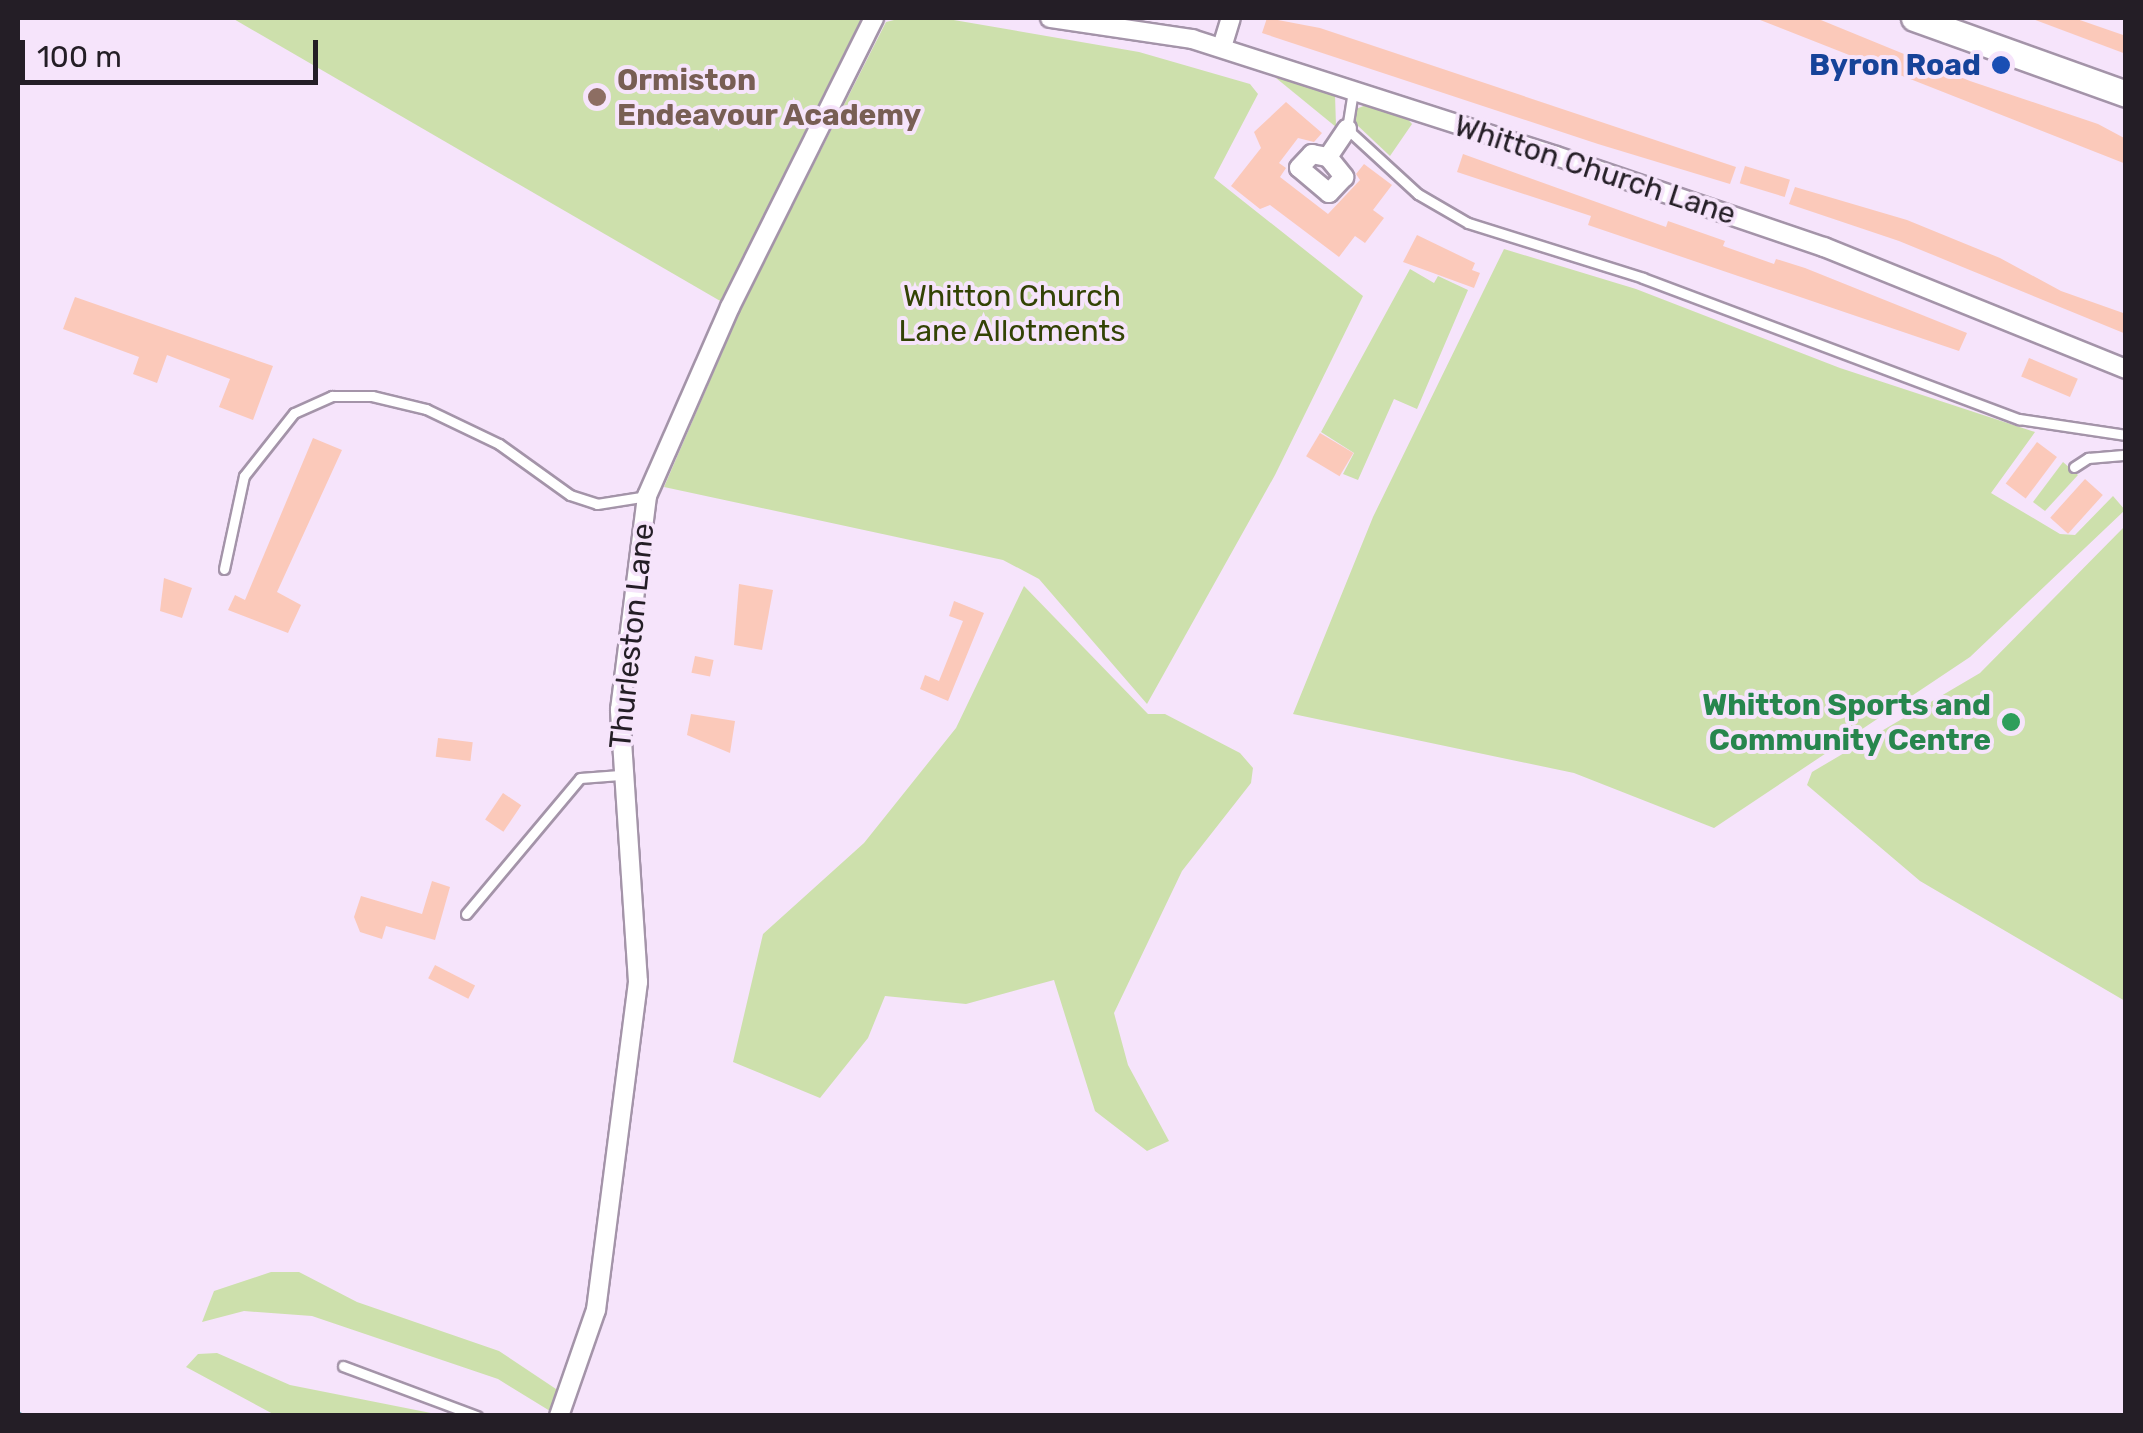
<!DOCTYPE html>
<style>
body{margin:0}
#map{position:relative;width:2143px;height:1433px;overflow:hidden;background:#f6e4fb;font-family:Rubik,sans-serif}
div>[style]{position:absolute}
.green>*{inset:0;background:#cde0ac}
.stream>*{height:6px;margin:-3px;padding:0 3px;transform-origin:3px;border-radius:3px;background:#58a3ad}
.building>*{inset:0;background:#fbc9ba;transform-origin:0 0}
.roads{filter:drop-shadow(2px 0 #a494a9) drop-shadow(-2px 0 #a494a9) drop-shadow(0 2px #a494a9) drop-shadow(0 -2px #a494a9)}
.lane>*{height:9px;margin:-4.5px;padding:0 4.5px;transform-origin:4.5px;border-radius:4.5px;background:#fff}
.street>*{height:18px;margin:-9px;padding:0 9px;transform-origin:9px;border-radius:9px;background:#fff}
.secondary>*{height:25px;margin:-12.5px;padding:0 12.5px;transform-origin:12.5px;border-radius:12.5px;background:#fff}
.dots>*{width:28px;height:28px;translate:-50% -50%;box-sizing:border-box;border:5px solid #f6e4fb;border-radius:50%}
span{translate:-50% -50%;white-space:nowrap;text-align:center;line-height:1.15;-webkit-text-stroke:8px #f6e4fb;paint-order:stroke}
.transit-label{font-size:30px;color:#164399;font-weight:700}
.right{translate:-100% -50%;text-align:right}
.education-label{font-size:30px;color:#785e54;font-weight:700}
.left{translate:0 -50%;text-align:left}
.street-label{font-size:30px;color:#241e26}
.park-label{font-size:30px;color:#334305}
.leisure-label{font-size:30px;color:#27864d;font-weight:700}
.frame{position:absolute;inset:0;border:20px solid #241e26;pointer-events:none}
.scale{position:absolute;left:20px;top:40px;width:298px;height:45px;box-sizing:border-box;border:5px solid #241e26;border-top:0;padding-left:12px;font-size:30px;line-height:35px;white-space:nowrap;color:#241e26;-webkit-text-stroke:8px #f6e4fb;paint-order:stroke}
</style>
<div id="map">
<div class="green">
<div style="clip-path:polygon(232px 18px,866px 18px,722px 302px)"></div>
<div style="clip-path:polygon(902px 18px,942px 18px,1139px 52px,1250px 84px,1258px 94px,1214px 178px,1363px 296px,1275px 475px,1147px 704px,1039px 579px,1003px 560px,664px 487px,743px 304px,886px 22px)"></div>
<div style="clip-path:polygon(1276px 72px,1335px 94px,1336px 127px,1276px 78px)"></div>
<div style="clip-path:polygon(1371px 103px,1403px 114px,1412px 124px,1390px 156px,1356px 124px,1356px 109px)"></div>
<div style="clip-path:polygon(1504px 249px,1636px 289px,1840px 368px,2035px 432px,1991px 493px,2060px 534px,2075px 535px,2113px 496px,2125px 510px,1970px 657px,1714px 828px,1574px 773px,1293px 714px,1373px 517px)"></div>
<div style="clip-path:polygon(1410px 269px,1434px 283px,1438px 276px,1468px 290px,1417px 409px,1394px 399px,1358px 480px,1343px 474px,1354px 453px,1321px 432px)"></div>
<div style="clip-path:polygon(2063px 462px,2078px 475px,2045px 511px,2033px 502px)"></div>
<div style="clip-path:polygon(2125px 526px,2125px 1001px,1920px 881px,1807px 785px,1812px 772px,1980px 673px)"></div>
<div style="clip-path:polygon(1024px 586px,1148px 714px,1165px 714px,1240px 753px,1253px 768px,1251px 783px,1182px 871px,1114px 1013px,1128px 1065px,1169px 1141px,1147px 1151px,1095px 1111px,1054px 980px,966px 1004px,885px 996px,868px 1038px,820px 1098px,733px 1062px,763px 934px,864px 843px,956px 728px)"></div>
<div style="clip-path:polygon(271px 1272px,299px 1272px,357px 1302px,499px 1351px,565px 1395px,550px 1411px,498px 1379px,312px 1316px,244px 1311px,202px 1322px,214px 1291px)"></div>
<div style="clip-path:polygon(217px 1353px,290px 1385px,441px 1415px,275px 1415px,186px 1367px,198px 1354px)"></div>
</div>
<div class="stream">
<div style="left:18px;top:1414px;width:4px;rotate:34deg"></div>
</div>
<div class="building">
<div style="clip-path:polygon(1267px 18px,1320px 28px,1736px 167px,1730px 184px,1598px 144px,1262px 33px)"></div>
<div style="clip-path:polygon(1755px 18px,1816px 18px,1970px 81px,2098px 124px,2126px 139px,2126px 164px)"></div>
<div style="clip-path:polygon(2030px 18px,2074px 18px,2126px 36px,2126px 54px)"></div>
<div style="clip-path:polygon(1286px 102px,1322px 133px,1314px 142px,1298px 138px,1279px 163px,1286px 168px,1280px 177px,1328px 214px,1360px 180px,1356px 174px,1364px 164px,1392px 185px,1373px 210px,1384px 218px,1365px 243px,1355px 236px,1339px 257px,1270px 205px,1260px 209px,1231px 186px,1261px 148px,1254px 132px)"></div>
<div style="clip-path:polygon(1463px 154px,1666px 227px,1668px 221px,1725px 241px,1723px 246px,1774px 264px,1776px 259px,1805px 268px,1967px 333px,1959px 351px,1588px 225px,1591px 216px,1457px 172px)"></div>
<div style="left:1745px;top:166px;width:47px;height:18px;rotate:17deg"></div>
<div style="clip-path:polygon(1795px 187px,1907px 220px,2000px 258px,2061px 291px,2126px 314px,2126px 334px,1899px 241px,1789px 204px)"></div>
<div style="clip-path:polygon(1417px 235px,1475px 263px,1472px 270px,1480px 273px,1474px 288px,1403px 262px)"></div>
<div style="clip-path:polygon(75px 297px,273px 366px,253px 420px,219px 407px,230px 379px,167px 355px,157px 383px,133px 374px,139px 357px,63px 329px)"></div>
<div style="left:2029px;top:358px;width:53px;height:20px;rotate:23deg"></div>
<div style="left:1320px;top:433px;width:39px;height:27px;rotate:31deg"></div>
<div style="clip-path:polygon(313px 438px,342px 450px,277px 592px,301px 605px,288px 633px,228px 610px,235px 595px,245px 600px)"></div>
<div style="left:2037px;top:442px;width:25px;height:52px;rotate:37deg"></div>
<div style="left:2085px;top:479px;width:24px;height:52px;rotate:42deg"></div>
<div style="clip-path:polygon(164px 578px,192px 588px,182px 618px,160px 611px)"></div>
<div style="clip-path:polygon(739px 584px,773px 590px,762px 650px,734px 645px)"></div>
<div style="clip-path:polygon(954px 601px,984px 613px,948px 701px,920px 689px,925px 675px,939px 681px,963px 621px,949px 616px)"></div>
<div style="left:695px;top:656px;width:19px;height:17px;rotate:12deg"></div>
<div style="clip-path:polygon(691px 714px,735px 721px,730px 753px,687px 735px)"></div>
<div style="left:438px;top:738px;width:35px;height:19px;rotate:7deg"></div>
<div style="left:503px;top:793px;width:22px;height:32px;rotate:34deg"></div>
<div style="clip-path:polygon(432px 881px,450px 887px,435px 940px,386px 926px,382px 939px,360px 932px,354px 917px,361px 896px,422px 914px)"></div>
<div style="left:435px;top:965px;width:45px;height:15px;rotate:27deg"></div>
</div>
<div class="roads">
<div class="lane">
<div style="left:1353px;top:91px;width:38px;rotate:99deg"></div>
<div style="left:1347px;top:129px;width:96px;rotate:42.5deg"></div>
<div style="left:1418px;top:194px;width:58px;rotate:30.1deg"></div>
<div style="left:1468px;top:223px;width:183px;rotate:17.4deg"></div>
<div style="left:1643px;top:278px;width:402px;rotate:20.6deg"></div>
<div style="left:2019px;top:419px;width:108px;rotate:8.5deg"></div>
<div style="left:2074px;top:467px;width:17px;rotate:-33deg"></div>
<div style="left:2088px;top:458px;width:38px;rotate:-5deg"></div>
<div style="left:224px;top:569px;width:95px;rotate:-77.9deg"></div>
<div style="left:244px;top:476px;width:80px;rotate:-51.6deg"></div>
<div style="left:294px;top:413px;width:42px;rotate:-24.1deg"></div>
<div style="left:332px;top:396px;width:40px"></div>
<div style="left:372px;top:396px;width:56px;rotate:13.5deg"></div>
<div style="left:426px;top:409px;width:81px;rotate:25.6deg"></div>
<div style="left:499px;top:444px;width:87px;rotate:35.7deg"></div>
<div style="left:570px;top:495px;width:28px;rotate:18deg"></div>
<div style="left:597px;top:504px;width:51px;rotate:-9.1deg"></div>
<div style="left:466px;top:914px;width:177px;rotate:-50deg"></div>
<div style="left:580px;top:778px;width:40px;rotate:-4.3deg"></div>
<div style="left:343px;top:1366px;width:143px;rotate:20.5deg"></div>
</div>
<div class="street">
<div style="left:1050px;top:18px;width:144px;rotate:8.4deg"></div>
<div style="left:1192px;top:39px;width:382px;rotate:17.8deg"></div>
<div style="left:1556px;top:156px;width:283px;rotate:18.8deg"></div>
<div style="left:1824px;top:247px;width:326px;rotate:22deg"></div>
<div style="left:1222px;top:47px;width:30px;rotate:-73deg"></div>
<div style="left:1328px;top:157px;width:26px;rotate:51deg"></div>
<div style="left:1344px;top:177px;width:22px;rotate:133deg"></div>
<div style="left:1329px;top:193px;width:39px;rotate:-140deg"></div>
<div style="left:1299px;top:168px;width:19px;rotate:-47deg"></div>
<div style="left:1312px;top:154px;width:16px;rotate:11deg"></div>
<div style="left:1328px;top:157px;width:34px;rotate:-56deg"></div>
<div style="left:559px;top:1416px;width:112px;rotate:-70.8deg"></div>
<div style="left:596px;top:1310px;width:331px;rotate:-82.7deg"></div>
<div style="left:638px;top:982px;width:273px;rotate:-93.8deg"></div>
<div style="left:620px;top:710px;width:216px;rotate:-82.8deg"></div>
<div style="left:647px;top:496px;width:206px;rotate:-66.3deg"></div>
<div style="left:730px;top:307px;width:323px;rotate:-63.5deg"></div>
</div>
<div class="secondary">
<div style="left:1914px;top:18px;width:225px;rotate:19.7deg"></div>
</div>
</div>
<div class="dots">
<div style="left:2001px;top:65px;background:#1a4fb4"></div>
<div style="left:597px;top:97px;background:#8d6e63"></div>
<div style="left:2011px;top:722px;background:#2e9e5b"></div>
</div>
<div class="transit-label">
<span class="right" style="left:1981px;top:65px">Byron Road</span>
</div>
<div class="education-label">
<span class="left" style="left:617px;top:97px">Ormiston<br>Endeavour Academy</span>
</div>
<div class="street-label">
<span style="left:1595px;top:170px;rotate:18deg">Whitton Church Lane</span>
<span style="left:632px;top:636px;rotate:-84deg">Thurleston Lane</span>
</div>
<div class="park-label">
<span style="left:1012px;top:313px">Whitton Church<br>Lane Allotments</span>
</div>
<div class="leisure-label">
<span class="right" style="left:1991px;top:722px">Whitton Sports and<br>Community Centre</span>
</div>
<div class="frame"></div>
<div class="scale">100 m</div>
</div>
